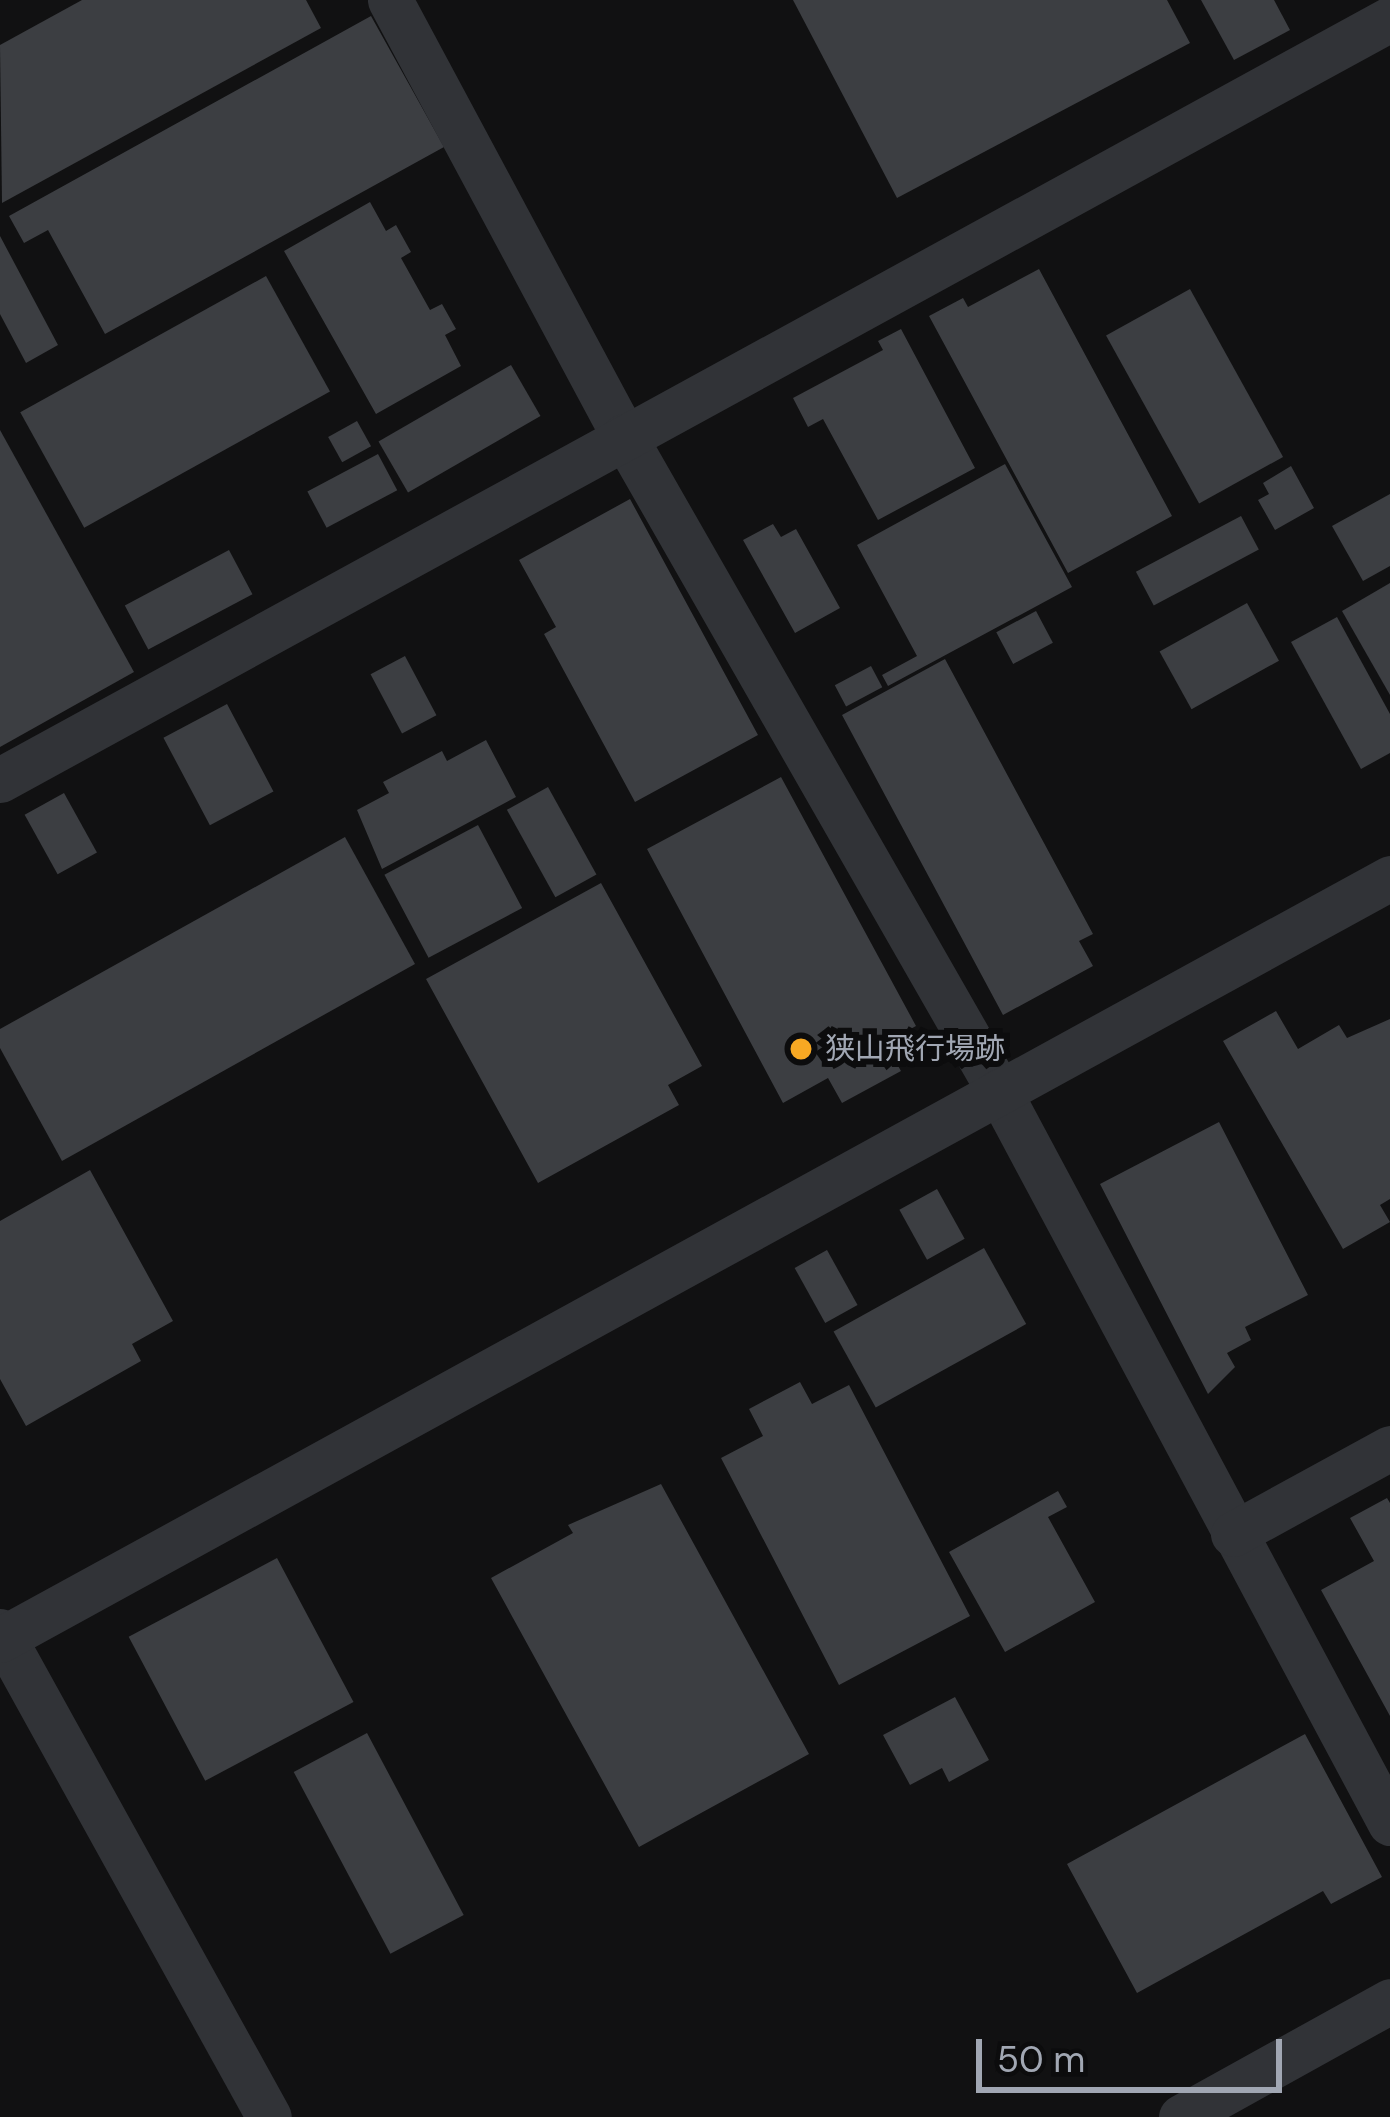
<!DOCTYPE html>
<meta charset="utf-8">
<style>
body{margin:0}
#map{position:relative;width:1390px;height:2117px;overflow:hidden;background:#111112;font-family:"DM Sans","Noto Sans JP",sans-serif}
div>[style]{position:absolute}
.building>*{inset:0;background:#3c3e42;transform-origin:0 0}
.minor>*{height:45px;margin:-22.5px;padding:0 22.5px;transform-origin:22.5px;border-radius:22.5px;background:#313337}
.dots>*{width:33px;height:33px;translate:-50% -50%;box-sizing:border-box;border:6px solid #0c0c0d;border-radius:50%}
span{translate:-50% -50%;white-space:nowrap;text-align:center;line-height:1.15;-webkit-text-stroke:12px #0c0c0d;paint-order:stroke}
.poi-label{font-size:30px;color:#a1a7b3}
.left{translate:0 -50%;text-align:left}
.scale{position:absolute;left:976px;top:2039px;width:306px;height:54px;box-sizing:border-box;border:6px solid #a1a7b3;border-top:0;padding-left:15px;font-size:36px;line-height:42px;white-space:nowrap;color:#a1a7b3;-webkit-text-stroke:9px #0c0c0d;paint-order:stroke}
</style>
<div id="map">
<div class="building">
<div style="clip-path:polygon(82px 0,306px 0,321px 28px,2px 203px,0 45px)"></div>
<div style="clip-path:polygon(793px 0,1167px 0,1190px 43px,897px 198px)"></div>
<div style="clip-path:polygon(1201px 0,1274px 0,1290px 30px,1234px 60px)"></div>
<div style="clip-path:polygon(371px 16px,444px 147px,105px 334px,48px 230px,24px 243px,9px 216px)"></div>
<div style="clip-path:polygon(370px 202px,386px 231px,396px 225px,411px 252px,401px 258px,430px 310px,442px 304px,456px 329px,445px 335px,461px 366px,376px 414px,284px 251px)"></div>
<div style="clip-path:polygon(0 236px,58px 345px,26px 363px,0 314px)"></div>
<div style="clip-path:polygon(1039px 269px,1172px 516px,1068px 573px,929px 316px,963px 298px,968px 307px)"></div>
<div style="left:266px;top:276px;width:132px;height:281px;rotate:61deg"></div>
<div style="left:1190px;top:289px;width:192px;height:96px;rotate:61deg"></div>
<div style="clip-path:polygon(901px 329px,975px 468px,878px 520px,823px 419px,808px 427px,793px 398px,883px 350px,878px 341px)"></div>
<div style="left:511px;top:365px;width:59px;height:153px;rotate:60deg"></div>
<div style="left:357px;top:421px;width:29px;height:33px;rotate:61deg"></div>
<div style="clip-path:polygon(0 430px,134px 672px,0 747px)"></div>
<div style="left:378px;top:454px;width:41px;height:80px;rotate:62deg"></div>
<div style="clip-path:polygon(1005px 464px,1072px 587px,888px 686px,882px 675px,917px 656px,857px 545px)"></div>
<div style="clip-path:polygon(1291px 466px,1314px 508px,1275px 530px,1258px 500px,1269px 494px,1263px 483px)"></div>
<div style="clip-path:polygon(1390px 494px,1390px 566px,1363px 581px,1332px 526px)"></div>
<div style="clip-path:polygon(630px 499px,758px 735px,635px 802px,544px 634px,556px 627px,519px 560px)"></div>
<div style="left:1241px;top:516px;width:38px;height:119px;rotate:62deg"></div>
<div style="clip-path:polygon(773px 524px,781px 537px,796px 529px,840px 608px,795px 633px,743px 540px)"></div>
<div style="left:229px;top:550px;width:50px;height:118px;rotate:62deg"></div>
<div style="clip-path:polygon(1390px 583px,1390px 695px,1342px 611px)"></div>
<div style="left:1247px;top:603px;width:66px;height:100px;rotate:61deg"></div>
<div style="left:1036px;top:611px;width:36px;height:45px;rotate:62deg"></div>
<div style="clip-path:polygon(1337px 617px,1390px 714px,1390px 753px,1361px 769px,1291px 642px)"></div>
<div style="left:405px;top:656px;width:67px;height:39px;rotate:62deg"></div>
<div style="clip-path:polygon(945px 659px,1093px 934px,1079px 941px,1093px 966px,1003px 1015px,842px 715px)"></div>
<div style="left:871px;top:666px;width:24px;height:41px;rotate:62deg"></div>
<div style="left:227px;top:704px;width:99px;height:72px;rotate:62deg"></div>
<div style="clip-path:polygon(486px 740px,516px 797px,382px 869px,357px 810px,389px 793px,383px 782px,442px 751px,447px 761px)"></div>
<div style="clip-path:polygon(781px 777px,916px 1026px,885px 1043px,901px 1071px,842px 1103px,828px 1078px,783px 1103px,647px 849px)"></div>
<div style="left:548px;top:787px;width:100px;height:47px;rotate:61deg"></div>
<div style="left:64px;top:793px;width:68px;height:45px;rotate:61deg"></div>
<div style="left:478px;top:825px;width:94px;height:106px;rotate:62deg"></div>
<div style="clip-path:polygon(345px 837px,415px 964px,62px 1161px,0 1048px,0 1029px)"></div>
<div style="clip-path:polygon(601px 883px,702px 1066px,668px 1085px,679px 1105px,538px 1183px,426px 979px)"></div>
<div style="clip-path:polygon(1276px 1011px,1298px 1049px,1339px 1025px,1347px 1038px,1390px 1019px,1390px 1199px,1380px 1205px,1390px 1222px,1343px 1249px,1223px 1041px)"></div>
<div style="clip-path:polygon(1219px 1122px,1308px 1295px,1245px 1327px,1251px 1340px,1227px 1353px,1235px 1367px,1208px 1394px,1100px 1184px)"></div>
<div style="clip-path:polygon(90px 1170px,173px 1321px,132px 1344px,141px 1361px,26px 1426px,0 1379px,0 1221px)"></div>
<div style="left:937px;top:1189px;width:57px;height:43px;rotate:61deg"></div>
<div style="left:984px;top:1248px;width:87px;height:172px;rotate:61deg"></div>
<div style="left:827px;top:1250px;width:63px;height:37px;rotate:61deg"></div>
<div style="clip-path:polygon(800px 1382px,812px 1404px,849px 1385px,970px 1616px,839px 1685px,721px 1458px,763px 1436px,749px 1409px)"></div>
<div style="clip-path:polygon(661px 1484px,809px 1754px,639px 1847px,491px 1578px,573px 1533px,568px 1525px)"></div>
<div style="clip-path:polygon(1058px 1491px,1067px 1507px,1048px 1517px,1095px 1602px,1005px 1652px,949px 1552px)"></div>
<div style="clip-path:polygon(1387px 1498px,1390px 1503px,1390px 1716px,1321px 1590px,1374px 1561px,1350px 1518px)"></div>
<div style="left:277px;top:1558px;width:163px;height:168px;rotate:62deg"></div>
<div style="clip-path:polygon(955px 1697px,989px 1760px,949px 1782px,942px 1768px,910px 1785px,883px 1735px)"></div>
<div style="left:367px;top:1733px;width:206px;height:83px;rotate:62deg"></div>
<div style="clip-path:polygon(1305px 1734px,1382px 1877px,1331px 1904px,1323px 1891px,1137px 1993px,1067px 1864px)"></div>
</div>
<div class="minor">
<div style="left:390px;top:0;width:495px;rotate:61.8deg"></div>
<div style="left:624px;top:436px;width:755px;rotate:60.21deg"></div>
<div style="left:999px;top:1091px;width:830px;rotate:61.89deg"></div>
<div style="left:0;top:780px;width:1585px;rotate:-28.7deg"></div>
<div style="left:1233px;top:1534px;width:179px;rotate:-28.7deg"></div>
<div style="left:0;top:1631px;width:555px;rotate:61.04deg"></div>
<div style="left:0;top:1640px;width:1585px;rotate:-28.73deg"></div>
<div style="left:1181px;top:2117px;width:239px;rotate:-29deg"></div>
</div>
<div class="dots">
<div style="left:801px;top:1049px;background:#f7a823"></div>
</div>
<div class="poi-label">
<span class="left" style="left:825px;top:1049px">狭山飛行場跡</span>
</div>
<div class="scale">50 m</div>
</div>
